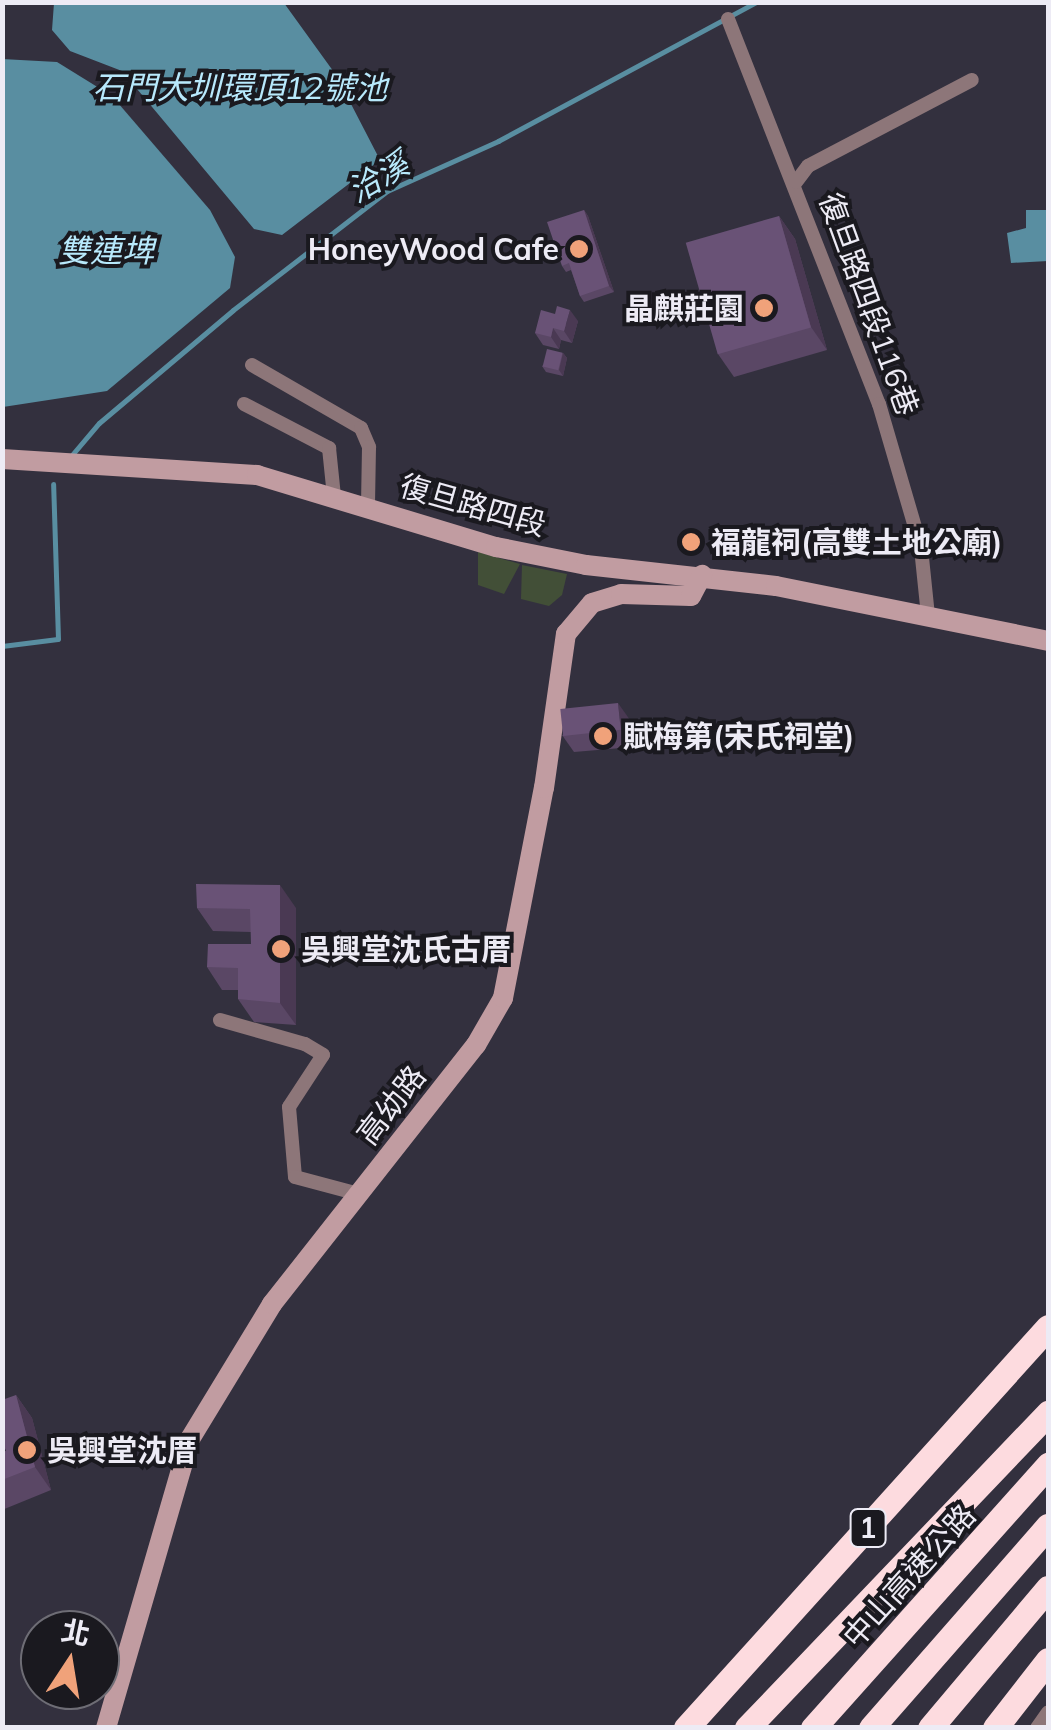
<!DOCTYPE html>
<meta charset="utf-8">
<style>
body{margin:0}
#map{position:relative;width:1051px;height:1730px;overflow:hidden;background:#33303e;font-family:Mulish,"Noto Sans TC",sans-serif}
div>[style]{position:absolute}
.green>*{inset:0;background:#424f37}
.water>*{inset:0;background:#598ea1}
.stream>*{height:5px;margin:-2.5px;padding:0 2.5px;transform-origin:2.5px;border-radius:2.5px;background:#598ea1}
.street>*{height:14px;margin:-7px;padding:0 7px;transform-origin:7px;border-radius:7px;background:#8d7679}
.secondary>*{height:20px;margin:-10px;padding:0 10px;transform-origin:10px;border-radius:10px;background:#c19ca1}
.highway>*{height:25px;margin:-12.5px;padding:0 12.5px;transform-origin:12.5px;border-radius:12.5px;background:#fddbdf}
.wall>*{inset:0;background:#5a4765}
.shaded-wall>*{inset:0;background:#4a3953}
.building>*{inset:0;background:#695276;transform-origin:0 0}
.dots>*{width:28px;height:28px;translate:-50% -50%;box-sizing:border-box;border:5px solid #1a191f;border-radius:50%}
span{translate:-50% -50%;white-space:nowrap;text-align:center;line-height:1.15;-webkit-text-stroke:8px #1a191f;paint-order:stroke}
.shield-label span{padding:2px 8px;background:#1a191f;border:2px solid;border-radius:8px;-webkit-text-stroke-width:0}
.shield-label{font-size:28px;color:#edebf5;font-weight:700}
.poi-label{font-size:30px;color:#edebf5;font-weight:700}
.right{translate:-100% -50%;text-align:right}
.left{translate:0 -50%;text-align:left}
.street-label{font-size:30px;color:#edebf5}
.water-label{font-size:32px;color:#b8e9fc;font-style:italic}
.frame{position:absolute;inset:0;border:5px solid #edebf5;pointer-events:none}
.north{position:absolute;left:20px;top:1610px;width:100px;height:100px;box-sizing:border-box;background:#1a191f;border:2px solid #6e6d75;border-radius:50%;rotate:12deg;font-size:28px;font-weight:700;line-height:40px;text-align:center;color:#edebf5}
.north::after{content:'';display:block;margin:auto;width:35px;height:45px;background:#f0a27a;clip-path:polygon(50% 0,100% 100%,50% 72%,0 100%)}
</style>
<div id="map">
<div class="green">
<div style="clip-path:polygon(478px 552px,520px 564px,504px 594px,478px 585px)"></div>
<div style="clip-path:polygon(522px 565px,567px 574px,562px 595px,549px 606px,521px 599px)"></div>
</div>
<div class="water">
<div style="clip-path:polygon(54px 3px,284px 3px,336px 75px,380px 160px,282px 235px,254px 229px,122px 71px,70px 51px,52px 30px)"></div>
<div style="clip-path:polygon(2px 59px,57px 62px,112px 96px,210px 210px,235px 257px,230px 288px,107px 391px,3px 407px)"></div>
<div style="clip-path:polygon(1026px 210px,1048px 210px,1048px 261px,1011px 263px,1007px 233px,1026px 228px)"></div>
</div>
<div class="stream">
<div style="left:71px;top:456px;width:43px;rotate:-49.7deg"></div>
<div style="left:99px;top:423px;width:175px;rotate:-40.1deg"></div>
<div style="left:233px;top:310px;width:195px;rotate:-37.7deg"></div>
<div style="left:387px;top:191px;width:122px;rotate:-24.2deg"></div>
<div style="left:498px;top:141px;width:293px;rotate:-28.3deg"></div>
<div style="left:2px;top:646px;width:56px;rotate:-7.1deg"></div>
<div style="left:58px;top:639px;width:155px;rotate:-91.8deg"></div>
</div>
<div class="street">
<div style="left:728px;top:19px;width:414px;rotate:68.6deg"></div>
<div style="left:879px;top:404px;width:150px;rotate:73.7deg"></div>
<div style="left:921px;top:548px;width:68px;rotate:84.1deg"></div>
<div style="left:796px;top:182px;width:20px;rotate:-53deg"></div>
<div style="left:808px;top:166px;width:185px;rotate:-27.7deg"></div>
<div style="left:252px;top:365px;width:126px;rotate:30deg"></div>
<div style="left:361px;top:428px;width:21px;rotate:67deg"></div>
<div style="left:369px;top:447px;width:58px;rotate:91deg"></div>
<div style="left:244px;top:404px;width:96px;rotate:27.4deg"></div>
<div style="left:329px;top:448px;width:48px;rotate:84.1deg"></div>
<div style="left:220px;top:1020px;width:88px;rotate:15.8deg"></div>
<div style="left:305px;top:1044px;width:21px;rotate:31deg"></div>
<div style="left:323px;top:1055px;width:62px;rotate:123.2deg"></div>
<div style="left:289px;top:1107px;width:70px;rotate:85.1deg"></div>
<div style="left:295px;top:1177px;width:66px;rotate:14.9deg"></div>
<div style="left:1037px;top:1728px;width:19px;rotate:-55deg"></div>
</div>
<div class="secondary">
<div style="left:2px;top:459px;width:256px;rotate:3.6deg"></div>
<div style="left:257px;top:475px;width:250px;rotate:16.8deg"></div>
<div style="left:496px;top:547px;width:92px;rotate:11.3deg"></div>
<div style="left:586px;top:565px;width:191px;rotate:6.3deg"></div>
<div style="left:776px;top:586px;width:278px;rotate:11.4deg"></div>
<div style="left:106px;top:1728px;width:301px;rotate:-73.8deg"></div>
<div style="left:190px;top:1439px;width:158px;rotate:-58.7deg"></div>
<div style="left:272px;top:1304px;width:330px;rotate:-51.8deg"></div>
<div style="left:476px;top:1045px;width:54px;rotate:-60.1deg"></div>
<div style="left:503px;top:998px;width:214px;rotate:-79deg"></div>
<div style="left:544px;top:788px;width:156px;rotate:-81.9deg"></div>
<div style="left:566px;top:634px;width:40px;rotate:-50deg"></div>
<div style="left:592px;top:603px;width:30px;rotate:-17deg"></div>
<div style="left:621px;top:594px;width:70px;rotate:1.6deg"></div>
<div style="left:691px;top:596px;width:24px;rotate:-62deg"></div>
</div>
<div class="highway">
<div style="left:686px;top:1728px;width:540px;rotate:-47.93deg"></div>
<div style="left:747px;top:1728px;width:436px;rotate:-46.3deg"></div>
<div style="left:813px;top:1728px;width:353px;rotate:-48.2deg"></div>
<div style="left:871px;top:1728px;width:269px;rotate:-48.8deg"></div>
<div style="left:930px;top:1728px;width:183px;rotate:-49.9deg"></div>
<div style="left:995px;top:1728px;width:86px;rotate:-52.1deg"></div>
</div>
<div class="wall">
<div style="clip-path:polygon(584px 210px,588px 216px,614px 292px,584px 302px,580px 296px,571px 270px,566px 272px,562px 266px)"></div>
<div style="clip-path:polygon(779px 216px,795px 239px,827px 350px,734px 377px,718px 354px)"></div>
<div style="clip-path:polygon(578px 321px,572px 343px,561px 340px,559px 349px,543px 345px,535px 333px)"></div>
<div style="clip-path:polygon(563px 353px,567px 358px,563px 376px,546px 372px,542px 366px)"></div>
<div style="clip-path:polygon(630px 720px,633px 747px,574px 752px,562px 735px)"></div>
<div style="clip-path:polygon(197px 908px,296px 908px,296px 1025px,254px 1022px,238px 999px,238px 990px,222px 990px,207px 967px,251px 944px,251px 932px,213px 931px)"></div>
<div style="clip-path:polygon(16px 1395px,32px 1418px,51px 1490px,2px 1510px,2px 1452px,6px 1451px)"></div>
</div>
<div class="shaded-wall">
<div style="clip-path:polygon(584px 210px,588px 216px,614px 292px,609px 286px)"></div>
<div style="clip-path:polygon(779px 216px,795px 239px,827px 350px,811px 327px)"></div>
<div style="clip-path:polygon(570px 310px,578px 321px,572px 343px,564px 331px)"></div>
<div style="clip-path:polygon(553px 328px,561px 340px,559px 349px,551px 337px)"></div>
<div style="clip-path:polygon(563px 353px,567px 358px,563px 376px,559px 370px)"></div>
<div style="clip-path:polygon(618px 703px,630px 720px,633px 747px,621px 730px)"></div>
<div style="clip-path:polygon(280px 885px,296px 908px,296px 1025px,280px 1003px)"></div>
<div style="clip-path:polygon(16px 1395px,32px 1418px,51px 1490px,35px 1467px)"></div>
</div>
<div class="building">
<div style="clip-path:polygon(584px 210px,609px 286px,580px 296px,569px 263px,562px 266px,547px 222px)"></div>
<div style="left:779px;top:216px;width:116px;height:97px;rotate:74deg"></div>
<div style="clip-path:polygon(557px 306px,570px 310px,564px 331px,553px 328px,551px 337px,535px 333px,541px 310px,555px 314px)"></div>
<div style="left:547px;top:349px;width:16px;height:18px;rotate:14deg"></div>
<div style="left:618px;top:703px;width:27px;height:58px;rotate:84deg"></div>
<div style="clip-path:polygon(196px 884px,280px 885px,280px 1003px,238px 999px,238px 968px,207px 967px,208px 944px,251px 944px,250px 909px,197px 908px)"></div>
<div style="clip-path:polygon(16px 1395px,35px 1467px,2px 1480px,2px 1452px,6px 1451px,2px 1441px,2px 1400px)"></div>
</div>
<div class="dots">
<div style="left:579px;top:249px;background:#f0a27a"></div>
<div style="left:764px;top:308px;background:#f0a27a"></div>
<div style="left:691px;top:542px;background:#f0a27a"></div>
<div style="left:603px;top:736px;background:#f0a27a"></div>
<div style="left:281px;top:949px;background:#f0a27a"></div>
<div style="left:27px;top:1450px;background:#f0a27a"></div>
</div>
<div class="shield-label">
<span style="left:868px;top:1528px">1</span>
</div>
<div class="poi-label">
<span class="right" style="left:559px;top:249px">HoneyWood Cafe</span>
<span class="right" style="left:744px;top:308px">晶麒莊園</span>
<span class="left" style="left:711px;top:542px">福龍祠(高雙土地公廟)</span>
<span class="left" style="left:623px;top:736px">賦梅第(宋氏祠堂)</span>
<span class="left" style="left:301px;top:949px">吳興堂沈氏古厝</span>
<span class="left" style="left:47px;top:1450px">吳興堂沈厝</span>
</div>
<div class="street-label">
<span style="left:869px;top:304px;rotate:70deg">復旦路四段116巷</span>
<span style="left:473px;top:505px;rotate:16deg">復旦路四段</span>
<span style="left:391px;top:1105px;rotate:-52deg">高幼路</span>
<span style="left:909px;top:1576px;rotate:-48deg">中山高速公路</span>
</div>
<div class="water-label">
<span style="left:240px;top:87px">石門大圳環頂12號池</span>
<span style="left:378px;top:177px;rotate:-31deg">洽溪</span>
<span style="left:106px;top:250px">雙連埤</span>
</div>
<div class="frame"></div>
<div class="north">北</div>
</div>
